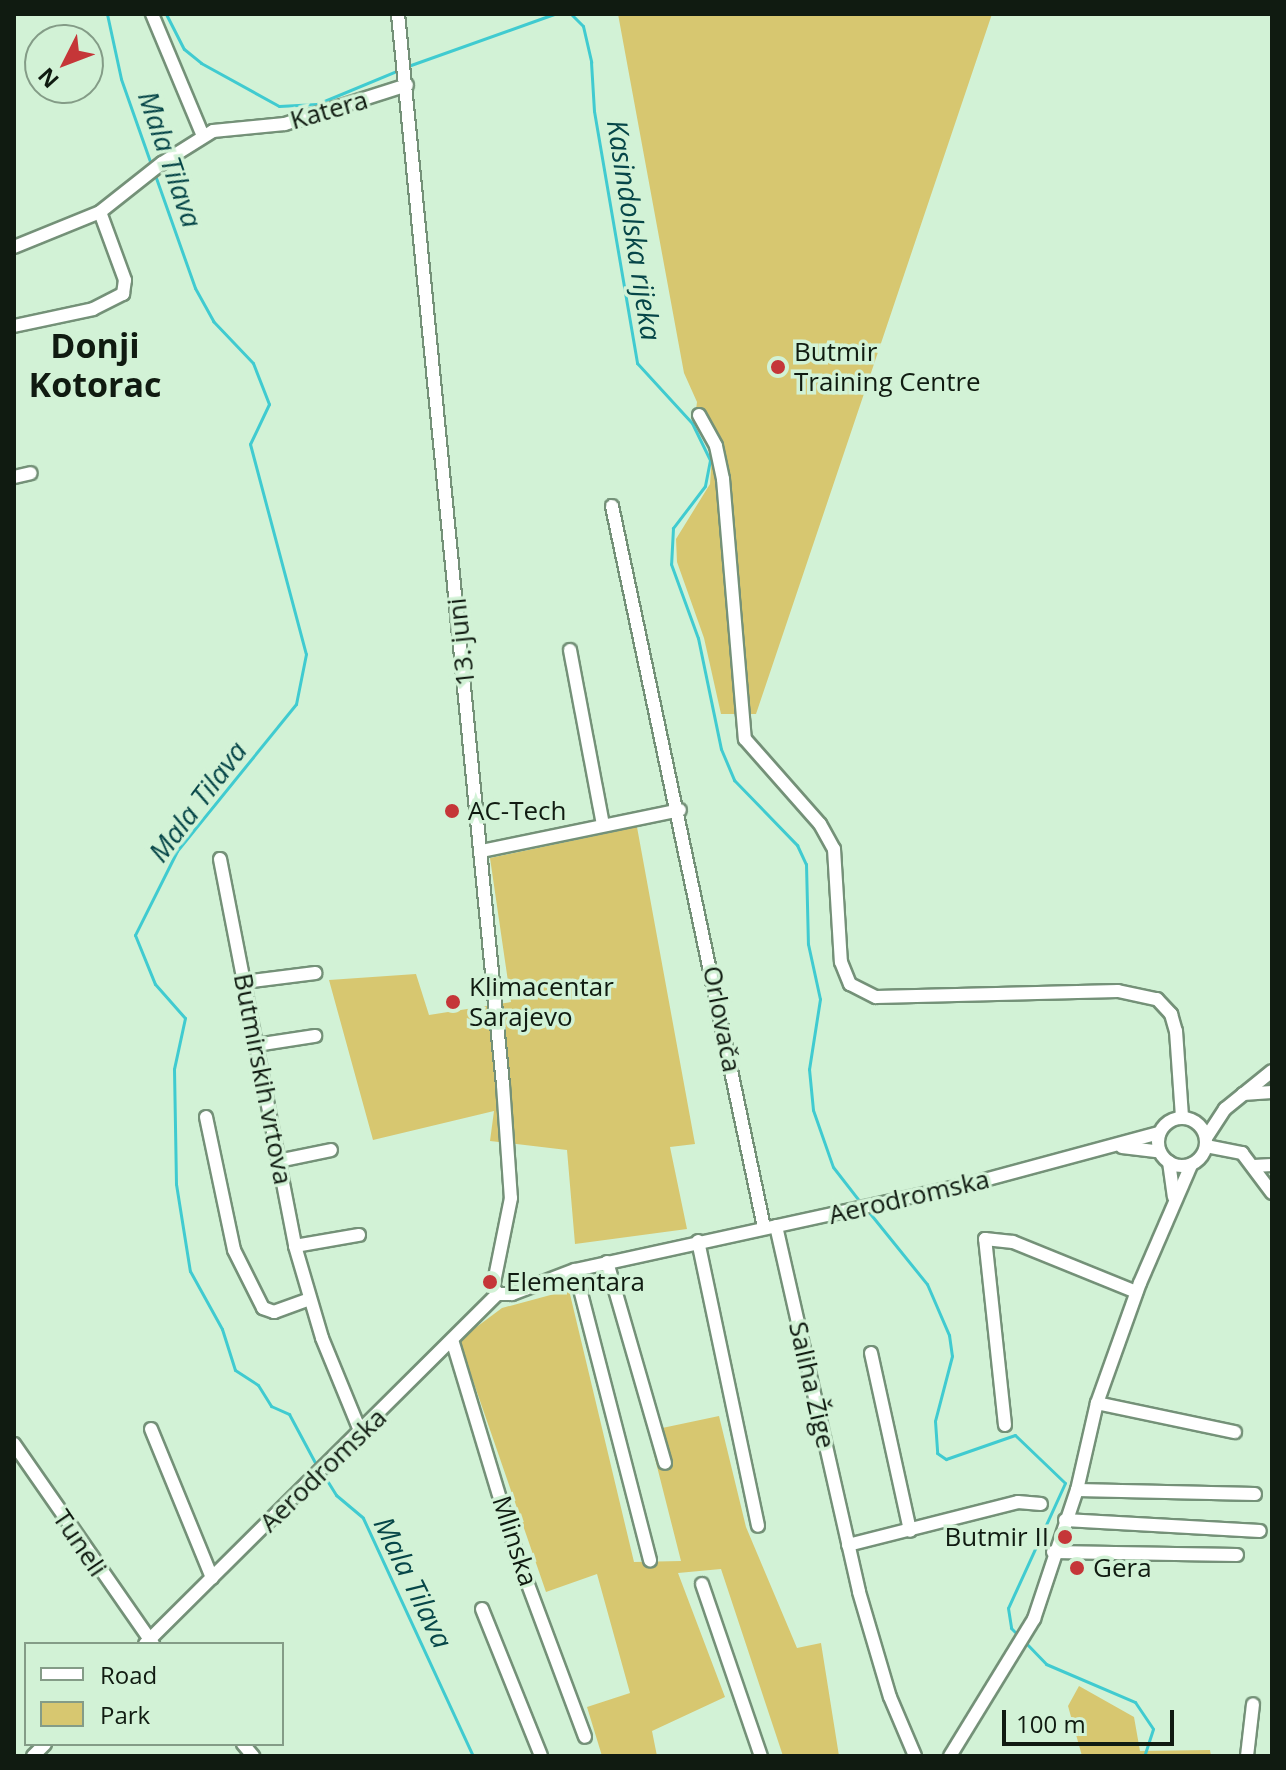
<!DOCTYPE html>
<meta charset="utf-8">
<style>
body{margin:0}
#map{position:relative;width:1286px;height:1770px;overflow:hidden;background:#d2f2d6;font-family:"Open Sans",sans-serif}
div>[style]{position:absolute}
.green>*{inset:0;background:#d7c770}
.stream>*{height:3px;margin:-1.5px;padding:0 1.5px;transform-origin:1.5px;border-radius:1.5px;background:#40cbd0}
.roads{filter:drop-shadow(2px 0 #749178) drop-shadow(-2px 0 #749178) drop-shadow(0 2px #749178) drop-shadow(0 -2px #749178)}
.minor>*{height:12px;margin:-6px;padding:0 6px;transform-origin:6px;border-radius:6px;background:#fff}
.minor>.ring{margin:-6px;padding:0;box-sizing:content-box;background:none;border:12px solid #fff;border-radius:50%}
.dots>*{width:22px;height:22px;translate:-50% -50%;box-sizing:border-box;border:4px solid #d2f2d6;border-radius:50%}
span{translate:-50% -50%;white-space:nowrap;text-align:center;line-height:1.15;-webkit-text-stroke:7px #d2f2d6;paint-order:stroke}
.street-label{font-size:26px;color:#101b11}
.poi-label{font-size:26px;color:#101b11}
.left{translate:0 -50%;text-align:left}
.right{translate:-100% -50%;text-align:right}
.water-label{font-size:28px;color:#064648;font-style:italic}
.district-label{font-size:34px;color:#101b11;font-weight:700}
.frame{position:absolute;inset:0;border:16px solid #101b11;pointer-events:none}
.legend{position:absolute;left:24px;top:1642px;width:260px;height:104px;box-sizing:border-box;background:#d2f2d6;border:2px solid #849c87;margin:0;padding:10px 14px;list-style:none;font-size:24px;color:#101b11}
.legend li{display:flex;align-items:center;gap:16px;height:40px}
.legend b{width:40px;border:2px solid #849c87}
.north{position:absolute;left:24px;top:24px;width:80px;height:80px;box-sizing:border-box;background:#d2f2d6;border:2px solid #849c87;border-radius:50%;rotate:228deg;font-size:22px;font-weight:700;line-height:32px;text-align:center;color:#101b11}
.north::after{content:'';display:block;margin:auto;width:28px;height:36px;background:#c53638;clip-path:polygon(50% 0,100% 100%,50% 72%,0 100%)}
.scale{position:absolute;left:1002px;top:1710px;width:172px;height:36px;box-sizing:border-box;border:4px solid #101b11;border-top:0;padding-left:10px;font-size:24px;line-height:28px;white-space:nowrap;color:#101b11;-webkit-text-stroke:6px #d2f2d6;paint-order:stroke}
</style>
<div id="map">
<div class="green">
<div style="clip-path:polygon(618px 14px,992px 14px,756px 714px,721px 714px,704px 638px,677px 562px,676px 539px,710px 484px,712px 454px,695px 418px,697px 402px,684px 373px)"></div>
<div style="clip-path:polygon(637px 827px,695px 1144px,670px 1147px,687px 1229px,575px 1244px,567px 1150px,490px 1141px,494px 1111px,373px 1140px,329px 980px,416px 974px,429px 1015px,511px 1002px,490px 858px)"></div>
<div style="clip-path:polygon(569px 1290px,634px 1562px,681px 1561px,648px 1431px,719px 1416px,746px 1527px,797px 1648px,821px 1643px,839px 1756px,783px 1756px,721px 1569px,678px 1573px,725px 1697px,652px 1731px,657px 1756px,602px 1756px,587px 1707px,630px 1693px,597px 1574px,546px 1592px,459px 1340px,502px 1308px)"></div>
<div style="clip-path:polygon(1079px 1686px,1134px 1717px,1140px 1751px,1210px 1750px,1211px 1756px,1082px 1756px,1068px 1706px)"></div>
</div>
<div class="stream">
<div style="left:107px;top:14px;width:66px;rotate:77.8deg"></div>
<div style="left:121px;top:79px;width:93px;rotate:70.6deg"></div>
<div style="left:166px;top:14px;width:39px;rotate:63deg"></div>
<div style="left:184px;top:49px;width:22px;rotate:39deg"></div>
<div style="left:201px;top:63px;width:89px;rotate:28.9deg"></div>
<div style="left:279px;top:106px;width:38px;rotate:-3deg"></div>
<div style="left:317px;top:104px;width:91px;rotate:-22.6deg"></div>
<div style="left:571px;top:14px;width:17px;rotate:45deg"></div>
<div style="left:583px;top:26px;width:37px;rotate:77deg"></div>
<div style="left:591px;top:62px;width:49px;rotate:86.5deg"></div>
<div style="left:594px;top:111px;width:256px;rotate:80.3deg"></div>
<div style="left:637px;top:363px;width:81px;rotate:47.5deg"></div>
<div style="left:692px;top:423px;width:41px;rotate:64.1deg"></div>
<div style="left:710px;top:460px;width:26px;rotate:101deg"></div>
<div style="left:705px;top:486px;width:53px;rotate:127.3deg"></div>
<div style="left:673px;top:528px;width:36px;rotate:93deg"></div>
<div style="left:671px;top:564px;width:79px;rotate:70deg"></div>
<div style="left:698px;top:638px;width:113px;rotate:78.3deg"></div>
<div style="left:721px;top:749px;width:34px;rotate:67deg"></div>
<div style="left:734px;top:780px;width:91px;rotate:45.9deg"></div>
<div style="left:797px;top:845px;width:21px;rotate:65deg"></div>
<div style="left:806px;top:864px;width:80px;rotate:88.6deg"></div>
<div style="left:808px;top:944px;width:56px;rotate:77.7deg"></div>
<div style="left:820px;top:999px;width:71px;rotate:98.9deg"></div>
<div style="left:809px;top:1069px;width:41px;rotate:84.4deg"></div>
<div style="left:813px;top:1110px;width:60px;rotate:70.7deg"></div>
<div style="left:833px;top:1167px;width:46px;rotate:52.1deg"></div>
<div style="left:408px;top:66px;width:155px;rotate:-19.6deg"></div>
<div style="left:155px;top:175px;width:120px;rotate:70.5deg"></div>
<div style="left:195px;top:288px;width:38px;rotate:61deg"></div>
<div style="left:213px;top:321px;width:58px;rotate:46.4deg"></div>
<div style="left:253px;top:363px;width:44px;rotate:68.7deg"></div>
<div style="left:269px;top:404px;width:44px;rotate:115.4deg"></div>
<div style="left:250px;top:444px;width:217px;rotate:75.1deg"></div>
<div style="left:306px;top:654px;width:51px;rotate:101.3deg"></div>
<div style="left:296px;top:704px;width:189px;rotate:129deg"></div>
<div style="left:177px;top:851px;width:94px;rotate:116.6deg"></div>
<div style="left:135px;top:935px;width:53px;rotate:67.8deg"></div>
<div style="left:155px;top:984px;width:45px;rotate:48.6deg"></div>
<div style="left:185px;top:1018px;width:52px;rotate:102.2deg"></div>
<div style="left:174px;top:1069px;width:115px;rotate:89deg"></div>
<div style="left:176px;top:1184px;width:88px;rotate:80.9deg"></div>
<div style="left:190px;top:1271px;width:66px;rotate:61.1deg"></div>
<div style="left:222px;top:1329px;width:43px;rotate:72.4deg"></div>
<div style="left:235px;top:1370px;width:27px;rotate:33deg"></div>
<div style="left:258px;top:1385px;width:25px;rotate:58deg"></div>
<div style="left:271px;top:1406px;width:20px;rotate:24deg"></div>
<div style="left:289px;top:1414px;width:61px;rotate:61.8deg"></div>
<div style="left:868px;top:1211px;width:94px;rotate:51.1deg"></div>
<div style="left:927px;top:1284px;width:56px;rotate:66.7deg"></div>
<div style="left:949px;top:1335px;width:21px;rotate:82deg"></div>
<div style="left:952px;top:1356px;width:67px;rotate:104.7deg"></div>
<div style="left:935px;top:1421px;width:32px;rotate:86deg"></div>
<div style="left:937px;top:1453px;width:11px;rotate:34deg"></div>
<div style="left:946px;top:1459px;width:73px;rotate:-19.2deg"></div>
<div style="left:1015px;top:1435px;width:69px;rotate:43.8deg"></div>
<div style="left:1065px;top:1483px;width:137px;rotate:114.5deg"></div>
<div style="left:1008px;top:1608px;width:20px;rotate:81deg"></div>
<div style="left:1011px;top:1628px;width:11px;rotate:45deg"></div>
<div style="left:323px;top:1474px;width:25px;rotate:58deg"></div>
<div style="left:336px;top:1495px;width:35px;rotate:40deg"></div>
<div style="left:363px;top:1518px;width:262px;rotate:65.2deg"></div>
<div style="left:1024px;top:1641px;width:32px;rotate:46deg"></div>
<div style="left:1046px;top:1664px;width:97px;rotate:23.1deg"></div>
<div style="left:1135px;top:1702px;width:32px;rotate:56deg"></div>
<div style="left:1153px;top:1729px;width:28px;rotate:108deg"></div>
</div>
<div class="roads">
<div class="minor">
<div style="left:152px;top:14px;width:132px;rotate:67.3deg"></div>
<div style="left:398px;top:14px;width:1076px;rotate:84.4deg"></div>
<div style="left:503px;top:1085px;width:113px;rotate:86deg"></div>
<div style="left:511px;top:1198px;width:91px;rotate:101.4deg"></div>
<div style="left:493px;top:1287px;width:9px;rotate:54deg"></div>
<div style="left:498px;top:1294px;width:14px"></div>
<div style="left:512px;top:1294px;width:67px;rotate:-20.9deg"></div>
<div style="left:575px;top:1270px;width:400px;rotate:-12.3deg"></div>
<div style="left:966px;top:1185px;width:200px;rotate:-15.1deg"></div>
<div style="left:14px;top:247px;width:93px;rotate:-22.1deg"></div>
<div style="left:100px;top:212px;width:79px;rotate:-38.3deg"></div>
<div style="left:162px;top:163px;width:60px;rotate:-32.1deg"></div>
<div style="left:213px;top:131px;width:72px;rotate:-5.6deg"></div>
<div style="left:285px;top:124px;width:128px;rotate:-17.7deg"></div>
<div style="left:14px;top:326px;width:81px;rotate:-12.1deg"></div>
<div style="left:93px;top:309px;width:34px;rotate:-27deg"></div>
<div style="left:123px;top:294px;width:14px;rotate:-82deg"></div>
<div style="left:125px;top:280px;width:72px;rotate:-110.2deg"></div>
<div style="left:699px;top:415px;width:35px;rotate:61deg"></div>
<div style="left:716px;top:446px;width:34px;rotate:78deg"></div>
<div style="left:723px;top:479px;width:261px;rotate:85.2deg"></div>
<div style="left:745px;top:739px;width:113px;rotate:48.6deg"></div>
<div style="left:820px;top:824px;width:29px;rotate:61deg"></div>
<div style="left:834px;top:849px;width:113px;rotate:86.5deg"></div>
<div style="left:841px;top:962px;width:24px;rotate:68deg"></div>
<div style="left:850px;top:984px;width:29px;rotate:27deg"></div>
<div style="left:876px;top:997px;width:242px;rotate:-1.4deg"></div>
<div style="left:1118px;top:991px;width:40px;rotate:12deg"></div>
<div style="left:1157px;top:999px;width:21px;rotate:47deg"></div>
<div style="left:1171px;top:1014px;width:18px;rotate:74deg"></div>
<div style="left:1176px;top:1031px;width:86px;rotate:86deg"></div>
<div style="left:14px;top:477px;width:17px;rotate:-13deg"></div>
<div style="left:612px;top:506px;width:737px;rotate:78.1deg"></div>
<div style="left:570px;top:650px;width:178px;rotate:79.3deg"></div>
<div style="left:482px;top:851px;width:202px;rotate:-11.7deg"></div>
<div style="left:220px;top:859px;width:394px;rotate:79deg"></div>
<div style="left:295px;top:1246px;width:96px;rotate:73.6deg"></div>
<div style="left:322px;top:1338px;width:103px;rotate:67.7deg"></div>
<div style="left:244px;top:982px;width:72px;rotate:-7.2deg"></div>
<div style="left:256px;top:1045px;width:60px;rotate:-8.7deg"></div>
<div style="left:1243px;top:1094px;width:29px;rotate:-4deg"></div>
<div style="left:206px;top:1117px;width:136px;rotate:78.1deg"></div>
<div style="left:234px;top:1250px;width:65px;rotate:63.4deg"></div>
<div style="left:263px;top:1308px;width:12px;rotate:20deg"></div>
<div style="left:274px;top:1312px;width:37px;rotate:-20deg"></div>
<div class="ring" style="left:1158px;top:1118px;width:36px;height:36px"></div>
<div style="left:1206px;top:1138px;width:35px;rotate:-57deg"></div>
<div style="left:1225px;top:1109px;width:60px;rotate:-39deg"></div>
<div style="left:1206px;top:1146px;width:37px;rotate:11deg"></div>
<div style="left:1242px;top:1153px;width:50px;rotate:53.1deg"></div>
<div style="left:1122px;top:1147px;width:38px;rotate:7deg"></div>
<div style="left:278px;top:1161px;width:54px;rotate:-11.7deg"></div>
<div style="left:1169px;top:1162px;width:35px;rotate:82deg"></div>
<div style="left:1254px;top:1166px;width:18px;rotate:-3deg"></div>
<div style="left:776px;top:1226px;width:375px;rotate:77.2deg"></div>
<div style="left:859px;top:1592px;width:109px;rotate:73.6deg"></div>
<div style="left:890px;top:1697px;width:64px;rotate:67deg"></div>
<div style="left:698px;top:1241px;width:291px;rotate:78.1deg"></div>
<div style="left:295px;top:1246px;width:65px;rotate:-9.8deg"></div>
<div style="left:607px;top:1262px;width:209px;rotate:73.9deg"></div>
<div style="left:575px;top:1270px;width:300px;rotate:75.5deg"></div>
<div style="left:453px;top:1343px;width:221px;rotate:73.2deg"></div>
<div style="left:517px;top:1555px;width:194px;rotate:69.5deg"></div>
<div style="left:871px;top:1353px;width:182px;rotate:77.6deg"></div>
<div style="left:1097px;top:1403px;width:141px;rotate:11.9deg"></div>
<div style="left:1005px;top:1425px;width:187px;rotate:-96.1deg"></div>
<div style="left:985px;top:1239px;width:28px;rotate:6deg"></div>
<div style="left:1013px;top:1242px;width:133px;rotate:22.1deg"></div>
<div style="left:151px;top:1429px;width:161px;rotate:67.7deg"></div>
<div style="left:14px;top:1444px;width:244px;rotate:55.2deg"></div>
<div style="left:1077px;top:1490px;width:178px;rotate:1.3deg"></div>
<div style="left:1065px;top:1520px;width:195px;rotate:3.2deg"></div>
<div style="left:848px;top:1545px;width:175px;rotate:-14.2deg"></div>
<div style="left:1018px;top:1502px;width:23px;rotate:5deg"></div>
<div style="left:1053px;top:1552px;width:184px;rotate:0.9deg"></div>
<div style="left:702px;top:1584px;width:182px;rotate:71.1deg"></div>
<div style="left:482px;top:1609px;width:158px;rotate:68.1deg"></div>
<div style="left:145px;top:1644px;width:497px;rotate:-44.8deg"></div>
<div style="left:243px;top:1744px;width:16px;rotate:50deg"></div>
<div style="left:33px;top:1756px;width:17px;rotate:-45deg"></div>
<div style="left:950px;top:1756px;width:161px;rotate:-58.5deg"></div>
<div style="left:1034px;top:1619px;width:136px;rotate:-71.6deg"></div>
<div style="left:1077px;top:1490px;width:89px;rotate:-77.1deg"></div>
<div style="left:1097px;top:1403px;width:127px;rotate:-70.3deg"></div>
<div style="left:1140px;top:1283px;width:129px;rotate:-66.6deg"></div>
<div style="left:1247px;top:1756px;width:52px;rotate:-83.4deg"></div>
</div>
</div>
<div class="dots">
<div style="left:778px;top:367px;background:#c53638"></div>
<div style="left:452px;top:811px;background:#c53638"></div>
<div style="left:453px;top:1002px;background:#c53638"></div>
<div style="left:490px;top:1282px;background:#c53638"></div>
<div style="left:1065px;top:1537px;background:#c53638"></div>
<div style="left:1077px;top:1568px;background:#c53638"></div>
</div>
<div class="street-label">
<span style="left:329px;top:110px;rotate:-16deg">Katera</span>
<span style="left:461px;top:642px;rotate:-96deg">13. juni</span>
<span style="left:722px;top:1019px;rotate:79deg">Orlovača</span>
<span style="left:263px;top:1079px;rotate:79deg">Butmirskih vrtova</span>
<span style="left:909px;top:1197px;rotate:-13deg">Aerodromska</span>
<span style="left:812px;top:1385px;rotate:77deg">Saliha Žige</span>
<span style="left:323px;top:1470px;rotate:-44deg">Aerodromska</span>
<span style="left:515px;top:1541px;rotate:72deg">Mlinska</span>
<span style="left:80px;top:1543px;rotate:56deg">Tuneli</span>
</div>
<div class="poi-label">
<span class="left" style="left:794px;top:367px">Butmir<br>Training Centre</span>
<span class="left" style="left:468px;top:811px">AC-Tech</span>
<span class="left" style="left:469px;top:1002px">Klimacentar<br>Sarajevo</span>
<span class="left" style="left:506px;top:1282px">Elementara</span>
<span class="right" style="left:1049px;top:1537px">Butmir II</span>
<span class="left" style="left:1093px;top:1568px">Gera</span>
</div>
<div class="water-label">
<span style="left:171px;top:159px;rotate:71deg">Mala Tilava</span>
<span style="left:635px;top:230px;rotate:81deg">Kasindolska rijeka</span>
<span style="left:197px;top:801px;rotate:-53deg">Mala Tilava</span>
<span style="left:414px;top:1582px;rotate:64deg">Mala Tilava</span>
</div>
<div class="district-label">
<span style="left:95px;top:365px">Donji<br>Kotorac</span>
</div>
<div class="frame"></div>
<ul class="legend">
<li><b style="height:10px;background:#fff"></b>Road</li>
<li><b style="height:22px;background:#d7c770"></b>Park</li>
</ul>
<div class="north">N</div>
<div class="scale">100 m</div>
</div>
